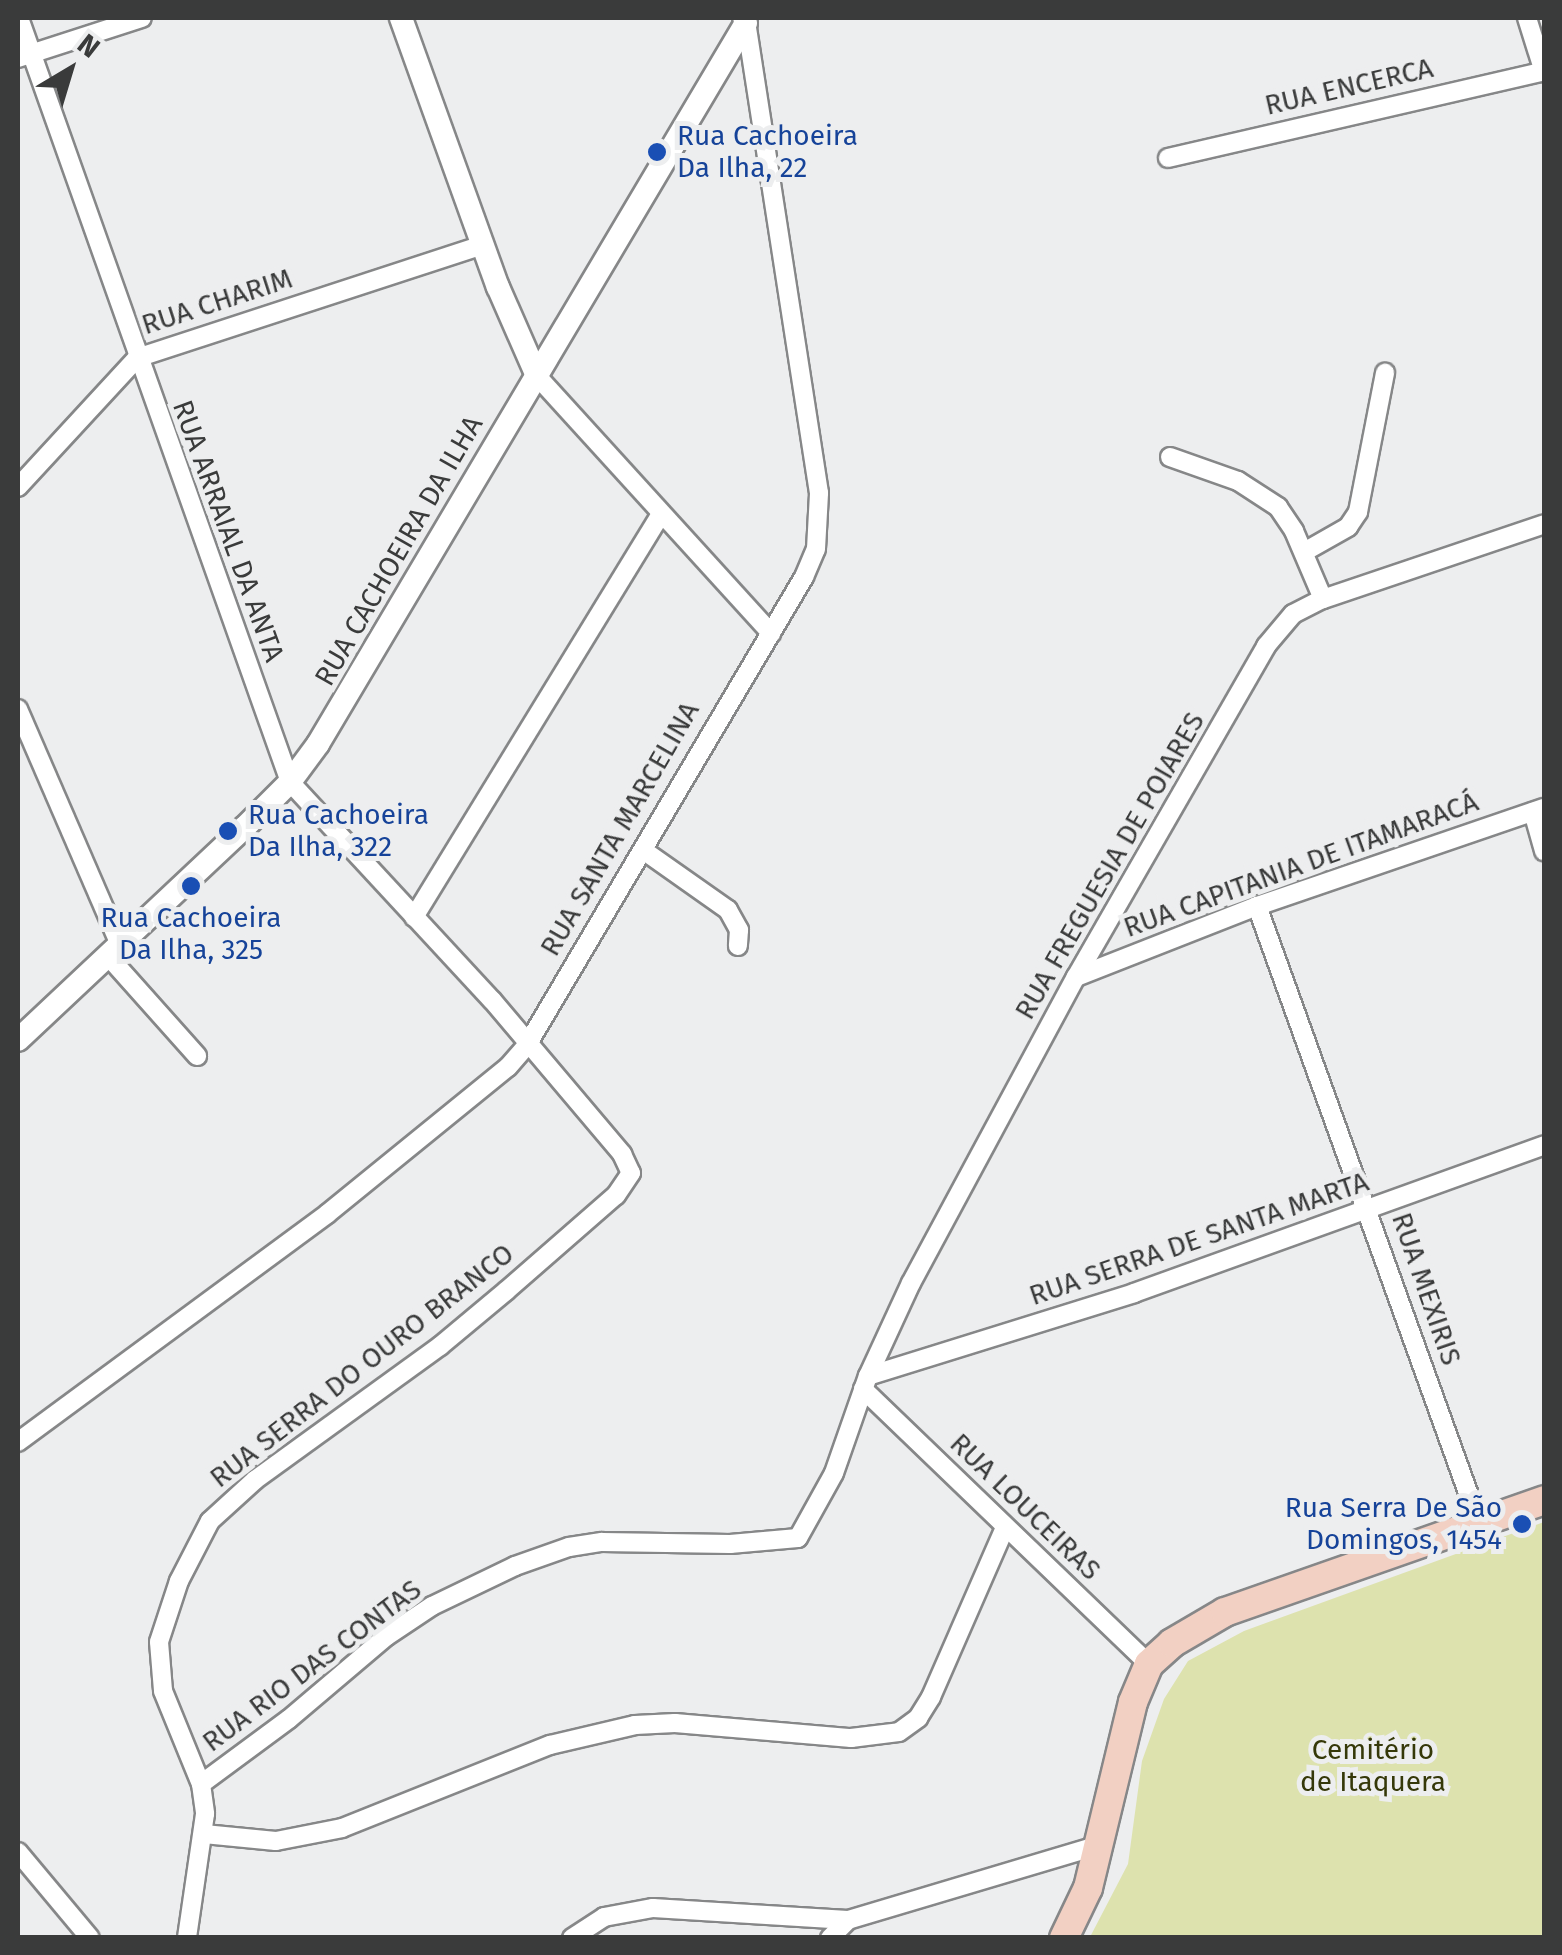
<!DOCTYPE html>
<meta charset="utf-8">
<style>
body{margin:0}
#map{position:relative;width:1562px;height:1955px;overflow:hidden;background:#edeeef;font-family:"Fira Sans",sans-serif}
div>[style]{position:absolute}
.green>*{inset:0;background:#dde2ae}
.roads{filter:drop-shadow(2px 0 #868788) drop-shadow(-2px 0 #868788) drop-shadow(0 2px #868788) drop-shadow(0 -2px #868788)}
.minor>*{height:18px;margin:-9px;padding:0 9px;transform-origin:9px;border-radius:9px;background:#fff}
.tertiary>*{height:22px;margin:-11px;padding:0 11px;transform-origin:11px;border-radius:11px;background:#fff}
.secondary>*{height:28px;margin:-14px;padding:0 14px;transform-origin:14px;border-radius:14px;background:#f2d0c3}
.dots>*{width:28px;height:28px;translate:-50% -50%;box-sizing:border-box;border:5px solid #edeeef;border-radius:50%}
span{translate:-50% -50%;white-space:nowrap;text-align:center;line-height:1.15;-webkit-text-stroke:10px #edeeef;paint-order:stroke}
.street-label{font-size:28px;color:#3a3b3b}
.transit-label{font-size:28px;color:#164399}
.left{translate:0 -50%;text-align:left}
.right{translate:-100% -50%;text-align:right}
.park-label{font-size:28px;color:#353809}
.frame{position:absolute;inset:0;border:20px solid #3a3b3b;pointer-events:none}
.north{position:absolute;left:20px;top:20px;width:100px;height:100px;-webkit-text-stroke:8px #edeeef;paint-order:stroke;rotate:38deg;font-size:28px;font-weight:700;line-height:40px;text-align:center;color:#3a3b3b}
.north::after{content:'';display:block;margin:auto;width:35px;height:45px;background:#3a3b3b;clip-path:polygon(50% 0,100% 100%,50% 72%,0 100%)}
</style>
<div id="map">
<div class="green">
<div style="clip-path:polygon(1544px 1522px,1544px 1937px,1090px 1937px,1128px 1864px,1142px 1761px,1164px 1699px,1188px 1661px,1244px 1631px)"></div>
</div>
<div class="roads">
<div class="minor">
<div style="left:19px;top:18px;width:811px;rotate:70.47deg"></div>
<div style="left:290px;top:782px;width:297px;rotate:47.2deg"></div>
<div style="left:492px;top:1000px;width:202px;rotate:49.8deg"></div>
<div style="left:622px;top:1154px;width:21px;rotate:65deg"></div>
<div style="left:631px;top:1173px;width:27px;rotate:124deg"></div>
<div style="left:616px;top:1195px;width:146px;rotate:138.9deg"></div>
<div style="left:506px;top:1291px;width:86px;rotate:140.2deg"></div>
<div style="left:440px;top:1346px;width:228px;rotate:144.1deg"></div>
<div style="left:255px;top:1480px;width:61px;rotate:137.7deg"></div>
<div style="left:210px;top:1521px;width:68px;rotate:117.3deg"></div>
<div style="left:179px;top:1581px;width:64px;rotate:108.2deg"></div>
<div style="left:159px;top:1642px;width:49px;rotate:85.3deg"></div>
<div style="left:163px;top:1691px;width:100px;rotate:67.8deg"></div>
<div style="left:201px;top:1784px;width:30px;rotate:82deg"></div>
<div style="left:205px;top:1814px;width:125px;rotate:98.3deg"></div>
<div style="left:1527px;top:18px;width:57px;rotate:72.5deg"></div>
<div style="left:18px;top:58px;width:130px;rotate:-17.9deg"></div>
<div style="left:1168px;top:158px;width:386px;rotate:-13deg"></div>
<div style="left:537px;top:376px;width:348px;rotate:47.7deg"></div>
<div style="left:1170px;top:457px;width:72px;rotate:19.4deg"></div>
<div style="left:1238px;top:481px;width:48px;rotate:33deg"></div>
<div style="left:1278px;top:507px;width:29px;rotate:56deg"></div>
<div style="left:1294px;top:531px;width:74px;rotate:66.9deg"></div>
<div style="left:18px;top:487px;width:176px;rotate:-47.3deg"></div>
<div style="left:137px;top:358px;width:364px;rotate:-18.1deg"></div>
<div style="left:1304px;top:552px;width:51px;rotate:-29.6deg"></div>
<div style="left:1348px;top:527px;width:18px;rotate:-56deg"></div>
<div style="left:1358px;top:512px;width:142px;rotate:-79deg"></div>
<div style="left:18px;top:709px;width:257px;rotate:66.6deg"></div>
<div style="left:1533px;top:812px;width:41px;rotate:74.2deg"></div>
<div style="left:643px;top:850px;width:104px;rotate:35.2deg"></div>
<div style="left:728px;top:910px;width:23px;rotate:61deg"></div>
<div style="left:739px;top:930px;width:16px;rotate:94deg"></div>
<div style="left:1257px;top:906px;width:656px;rotate:70.21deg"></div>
<div style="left:414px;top:917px;width:471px;rotate:-58.5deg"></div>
<div style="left:108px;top:956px;width:134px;rotate:48.3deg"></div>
<div style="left:1076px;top:977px;width:194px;rotate:-21.4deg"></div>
<div style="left:1257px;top:906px;width:303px;rotate:-18.9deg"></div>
<div style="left:868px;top:1376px;width:279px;rotate:-17.3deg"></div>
<div style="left:1134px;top:1293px;width:436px;rotate:-19.8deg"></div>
<div style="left:863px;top:1389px;width:397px;rotate:43.9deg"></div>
<div style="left:18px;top:1442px;width:384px;rotate:-36.4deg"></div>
<div style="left:327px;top:1214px;width:233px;rotate:-39.1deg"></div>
<div style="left:508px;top:1067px;width:29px;rotate:-49deg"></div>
<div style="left:527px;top:1045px;width:544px;rotate:-59.38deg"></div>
<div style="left:804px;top:577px;width:30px;rotate:-67deg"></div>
<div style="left:816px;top:549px;width:56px;rotate:-86.9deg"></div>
<div style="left:819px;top:493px;width:476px;rotate:-98.8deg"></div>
<div style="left:201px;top:1784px;width:109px;rotate:-36.5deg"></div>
<div style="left:289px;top:1719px;width:128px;rotate:-40.3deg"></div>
<div style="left:387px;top:1636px;width:54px;rotate:-33.7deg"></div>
<div style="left:432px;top:1606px;width:92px;rotate:-25.7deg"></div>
<div style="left:515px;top:1566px;width:57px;rotate:-19.4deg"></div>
<div style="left:569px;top:1547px;width:33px;rotate:-9deg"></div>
<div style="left:602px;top:1542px;width:128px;rotate:0.9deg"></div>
<div style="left:730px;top:1544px;width:68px;rotate:-5deg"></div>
<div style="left:798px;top:1538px;width:74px;rotate:-61deg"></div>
<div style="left:834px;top:1473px;width:103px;rotate:-70.7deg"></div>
<div style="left:868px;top:1376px;width:102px;rotate:-65.2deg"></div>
<div style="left:911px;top:1283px;width:348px;rotate:-61.7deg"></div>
<div style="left:1076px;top:977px;width:382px;rotate:-60.1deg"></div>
<div style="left:1266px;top:646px;width:42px;rotate:-49.8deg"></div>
<div style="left:1293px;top:614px;width:34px;rotate:-27deg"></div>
<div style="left:1323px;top:599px;width:233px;rotate:-18.7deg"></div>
<div style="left:204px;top:1834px;width:72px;rotate:5.6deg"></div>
<div style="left:276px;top:1841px;width:67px;rotate:-11.1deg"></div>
<div style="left:342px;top:1828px;width:224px;rotate:-21.8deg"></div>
<div style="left:550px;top:1745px;width:87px;rotate:-13.2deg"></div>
<div style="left:635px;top:1725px;width:40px;rotate:-2.9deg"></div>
<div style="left:675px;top:1723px;width:177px;rotate:4.9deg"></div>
<div style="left:851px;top:1738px;width:48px;rotate:-7.1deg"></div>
<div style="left:899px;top:1732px;width:24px;rotate:-36deg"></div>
<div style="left:918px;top:1718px;width:25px;rotate:-58deg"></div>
<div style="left:931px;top:1697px;width:184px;rotate:-66.4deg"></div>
<div style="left:18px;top:1852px;width:112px;rotate:50.1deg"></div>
<div style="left:572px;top:1938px;width:38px;rotate:-33deg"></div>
<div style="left:604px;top:1917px;width:50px;rotate:-10.4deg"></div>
<div style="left:653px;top:1908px;width:195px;rotate:3.5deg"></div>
<div style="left:830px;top:1938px;width:25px;rotate:-45deg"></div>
<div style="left:848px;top:1920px;width:262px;rotate:-16.6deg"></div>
</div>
<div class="tertiary">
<div style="left:401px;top:18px;width:286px;rotate:70.2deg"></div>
<div style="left:498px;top:287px;width:97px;rotate:66.3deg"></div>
<div style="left:18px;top:1040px;width:311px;rotate:-43.2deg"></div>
<div style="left:245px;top:827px;width:64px;rotate:-45deg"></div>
<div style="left:290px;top:782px;width:47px;rotate:-53.6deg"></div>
<div style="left:318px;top:744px;width:838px;rotate:-59.31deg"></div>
<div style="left:746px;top:23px;width:5px;rotate:-112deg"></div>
</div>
<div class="secondary">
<div style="left:1064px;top:1938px;width:55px;rotate:-64.4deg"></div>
<div style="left:1088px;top:1888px;width:191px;rotate:-76.4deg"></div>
<div style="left:1133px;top:1702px;width:41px;rotate:-67.2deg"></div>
<div style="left:1149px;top:1664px;width:31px;rotate:-42deg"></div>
<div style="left:1172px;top:1643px;width:61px;rotate:-30.3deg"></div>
<div style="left:1225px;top:1612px;width:338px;rotate:-19.3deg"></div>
</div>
</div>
<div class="dots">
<div style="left:657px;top:152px;background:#1a4fb4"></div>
<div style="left:228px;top:831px;background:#1a4fb4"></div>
<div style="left:191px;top:886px;background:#1a4fb4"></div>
<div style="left:1522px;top:1524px;background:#1a4fb4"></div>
</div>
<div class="street-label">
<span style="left:1349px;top:87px;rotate:-13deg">RUA ENCERCA</span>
<span style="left:217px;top:302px;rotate:-18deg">RUA CHARIM</span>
<span style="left:228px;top:531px;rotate:70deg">RUA ARRAIAL DA ANTA</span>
<span style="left:399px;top:551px;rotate:-60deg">RUA CACHOEIRA DA ILHA</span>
<span style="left:620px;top:829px;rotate:-60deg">RUA SANTA MARCELINA</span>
<span style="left:1301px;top:865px;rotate:-20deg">RUA CAPITANIA DE ITAMARACÁ</span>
<span style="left:1110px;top:866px;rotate:-60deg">RUA FREGUESIA DE POIARES</span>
<span style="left:1199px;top:1239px;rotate:-19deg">RUA SERRA DE SANTA MARTA</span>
<span style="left:1426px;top:1289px;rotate:71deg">RUA MEXIRIS</span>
<span style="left:362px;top:1366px;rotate:-38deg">RUA SERRA DO OURO BRANCO</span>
<span style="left:1025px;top:1507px;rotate:44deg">RUA LOUCEIRAS</span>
<span style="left:312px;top:1666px;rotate:-37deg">RUA RIO DAS CONTAS</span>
</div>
<div class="transit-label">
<span class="left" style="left:677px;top:152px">Rua Cachoeira<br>Da Ilha, 22</span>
<span class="left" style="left:248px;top:831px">Rua Cachoeira<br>Da Ilha, 322</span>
<span style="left:191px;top:934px">Rua Cachoeira<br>Da Ilha, 325</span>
<span class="right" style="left:1502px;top:1524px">Rua Serra De São<br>Domingos, 1454</span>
</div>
<div class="park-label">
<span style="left:1373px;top:1766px">Cemitério<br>de Itaquera</span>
</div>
<div class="frame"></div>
<div class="north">N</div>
</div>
